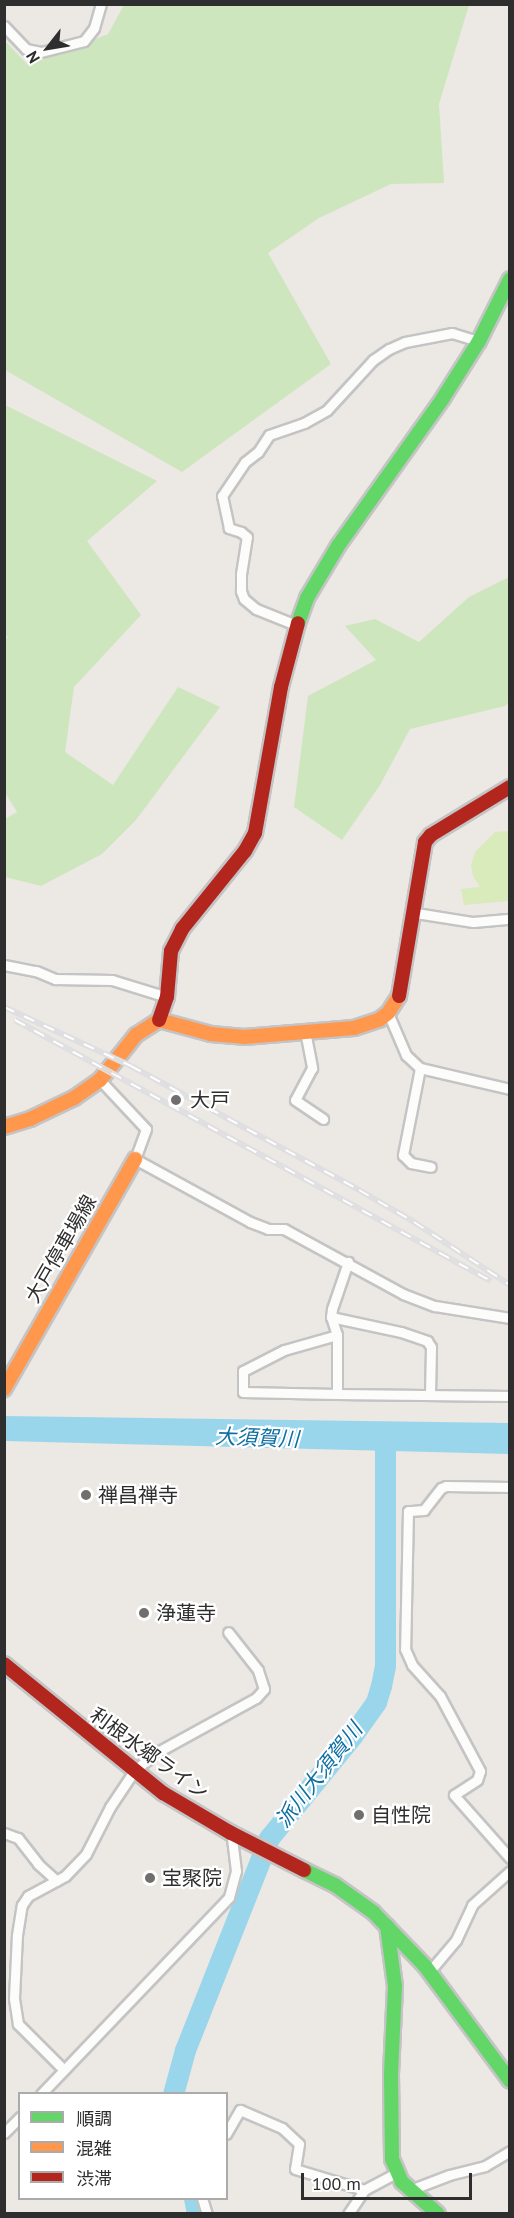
<!DOCTYPE html>
<meta charset="utf-8">
<style>
body{margin:0}
#map{position:relative;width:514px;height:2218px;overflow:hidden;background:#ece8e4;font-family:"PT Sans","Noto Sans JP",sans-serif}
div>[style]{position:absolute}
.green>*{inset:0;background:#cee6be}
.pitch>*{inset:0;background:#d9eabb}
.water>*{inset:0;background:#99d6ec}
.river>*{height:21px;margin:-10.5px;padding:0 10.5px;transform-origin:10.5px;border-radius:10.5px;background:#99d6ec}
.roads{filter:drop-shadow(2px 0 #c5c4c5) drop-shadow(-2px 0 #c5c4c5) drop-shadow(0 2px #c5c4c5) drop-shadow(0 -2px #c5c4c5)}
.street>*{height:9px;margin:-4.5px;padding:0 4.5px;transform-origin:4.5px;border-radius:4.5px;background:#fcfcfb}
.fast>*{height:14px;margin:-7px;padding:0 7px;transform-origin:7px;border-radius:7px;background:#63d668}
.slow>*{height:14px;margin:-7px;padding:0 7px;transform-origin:7px;border-radius:7px;background:#ff974d}
.jam>*{height:14px;margin:-7px;padding:0 7px;transform-origin:7px;border-radius:7px;background:#b3261e}
.rail>*{height:6px;margin-top:-3px;transform-origin:0;background:repeating-linear-gradient(90deg,#fff 0 11px,#dfdfe1 0 22px);box-sizing:border-box;border-block:2px solid #dfdfe1}
.dots>*{width:16px;height:16px;translate:-50% -50%;box-sizing:border-box;border:3px solid #fff;border-radius:50%}
span{translate:-50% -50%;white-space:nowrap;text-align:center;line-height:1.15;-webkit-text-stroke:4.5px #fff;paint-order:stroke}
.poi-label{font-size:20px;color:#2e2e2e}
.left{translate:0 -50%;text-align:left}
.street-label{font-size:20px;color:#2e2e2e}
.water-label{font-size:21px;color:#0d6fa3;font-style:italic}
.frame{position:absolute;inset:0;border:6px solid #2e2e2e;pointer-events:none}
.legend{position:absolute;left:18px;top:2092px;width:210px;height:108px;box-sizing:border-box;background:#fff;border:2px solid #ababab;margin:0;padding:8px 10px;list-style:none;font-size:18px;color:#2e2e2e}
.legend li{display:flex;align-items:center;gap:12px;height:30px}
.legend b{width:30px;border:2px solid #ababab}
.north{position:absolute;left:18px;top:18px;width:60px;height:60px;-webkit-text-stroke:4px #fff;paint-order:stroke;rotate:239deg;font-size:16px;font-weight:700;line-height:24px;text-align:center;color:#2e2e2e}
.north::after{content:'';display:block;margin:auto;width:21px;height:27px;background:#2e2e2e;clip-path:polygon(50% 0,100% 100%,50% 72%,0 100%)}
.scale{position:absolute;left:301px;top:2173px;width:171px;height:27px;box-sizing:border-box;border:3px solid #2e2e2e;border-top:0;padding-left:8px;font-size:18px;line-height:21px;white-space:nowrap;color:#2e2e2e;-webkit-text-stroke:4px #fff;paint-order:stroke}
</style>
<div id="map">
<div class="green">
<div style="clip-path:polygon(124px 5px,469px 5px,439px 104px,444px 183px,391px 184px,319px 218px,268px 253px,331px 364px,182px 472px,5px 370px,4px 40px,28px 65px,108px 34px)"></div>
<div style="clip-path:polygon(5px 405px,157px 481px,87px 541px,141px 615px,74px 687px,65px 752px,113px 785px,178px 687px,220px 707px,136px 820px,102px 854px,41px 886px,5px 877px,5px 819px,17px 812px,4px 791px,4px 641px,8px 637px,4px 635px)"></div>
<div style="clip-path:polygon(509px 577px,510px 701px,505px 706px,410px 729px,380px 785px,342px 840px,294px 807px,308px 696px,376px 660px,345px 626px,375px 619px,419px 642px,469px 597px)"></div>
</div>
<div class="pitch">
<div style="clip-path:polygon(509px 831px,509px 901px,464px 905px,461px 889px,480px 887px,473px 876px,471px 865px,475px 852px,495px 832px)"></div>
</div>
<div class="water">
<div style="clip-path:polygon(5px 1416px,509px 1423px,509px 1454px,5px 1441px)"></div>
</div>
<div class="river">
<div style="left:173px;top:2094px;width:46px;rotate:-74.7deg"></div>
<div style="left:185px;top:2050px;width:228px;rotate:-68.4deg"></div>
<div style="left:269px;top:1838px;width:132px;rotate:-50.9deg"></div>
<div style="left:352px;top:1736px;width:42px;rotate:-54.8deg"></div>
<div style="left:376px;top:1702px;width:17px;rotate:-73deg"></div>
<div style="left:381px;top:1686px;width:20px;rotate:-79deg"></div>
<div style="left:385px;top:1666px;width:224px;rotate:-90deg"></div>
<div style="left:194px;top:2198px;width:16px;rotate:79deg"></div>
</div>
<div class="roads">
<div class="street">
<div style="left:4px;top:26px;width:32px;rotate:46deg"></div>
<div style="left:26px;top:49px;width:15px;rotate:11deg"></div>
<div style="left:41px;top:52px;width:44px;rotate:-14.3deg"></div>
<div style="left:84px;top:41px;width:16px;rotate:-52deg"></div>
<div style="left:94px;top:28px;width:25px;rotate:-74deg"></div>
<div style="left:296px;top:625px;width:43px;rotate:-158.2deg"></div>
<div style="left:256px;top:609px;width:16px;rotate:-140deg"></div>
<div style="left:244px;top:599px;width:9px;rotate:-111deg"></div>
<div style="left:241px;top:591px;width:17px;rotate:-90deg"></div>
<div style="left:241px;top:574px;width:37px;rotate:-81deg"></div>
<div style="left:247px;top:537px;width:8px;rotate:-140deg"></div>
<div style="left:241px;top:532px;width:13px;rotate:-162deg"></div>
<div style="left:229px;top:528px;width:33px;rotate:-102deg"></div>
<div style="left:222px;top:496px;width:41px;rotate:-55.9deg"></div>
<div style="left:245px;top:462px;width:16px;rotate:-38deg"></div>
<div style="left:258px;top:452px;width:20px;rotate:-57deg"></div>
<div style="left:269px;top:435px;width:37px;rotate:-19deg"></div>
<div style="left:304px;top:423px;width:26px;rotate:-29deg"></div>
<div style="left:327px;top:410px;width:68px;rotate:-47.4deg"></div>
<div style="left:373px;top:360px;width:19px;rotate:-35deg"></div>
<div style="left:389px;top:349px;width:17px;rotate:-24deg"></div>
<div style="left:405px;top:342px;width:48px;rotate:-10.8deg"></div>
<div style="left:452px;top:333px;width:28px;rotate:17deg"></div>
<div style="left:416px;top:913px;width:58px;rotate:9deg"></div>
<div style="left:473px;top:922px;width:37px;rotate:-5deg"></div>
<div style="left:4px;top:965px;width:33px;rotate:11deg"></div>
<div style="left:36px;top:971px;width:21px;rotate:23deg"></div>
<div style="left:55px;top:979px;width:57px;rotate:1deg"></div>
<div style="left:112px;top:980px;width:58px;rotate:17.2deg"></div>
<div style="left:388px;top:1013px;width:46px;rotate:66.8deg"></div>
<div style="left:406px;top:1055px;width:19px;rotate:43deg"></div>
<div style="left:420px;top:1068px;width:92px;rotate:13.1deg"></div>
<div style="left:305px;top:1031px;width:38px;rotate:79deg"></div>
<div style="left:312px;top:1068px;width:36px;rotate:118deg"></div>
<div style="left:295px;top:1100px;width:34px;rotate:34deg"></div>
<div style="left:420px;top:1068px;width:89px;rotate:101.1deg"></div>
<div style="left:403px;top:1155px;width:11px;rotate:45deg"></div>
<div style="left:411px;top:1163px;width:20px;rotate:11deg"></div>
<div style="left:100px;top:1080px;width:67px;rotate:46.8deg"></div>
<div style="left:146px;top:1129px;width:32px;rotate:110deg"></div>
<div style="left:135px;top:1159px;width:131px;rotate:28.7deg"></div>
<div style="left:250px;top:1222px;width:19px;rotate:21deg"></div>
<div style="left:268px;top:1229px;width:16px"></div>
<div style="left:284px;top:1229px;width:136px;rotate:28.6deg"></div>
<div style="left:403px;top:1294px;width:34px;rotate:21deg"></div>
<div style="left:435px;top:1306px;width:76px;rotate:9.1deg"></div>
<div style="left:331px;top:1317px;width:72px;rotate:12.1deg"></div>
<div style="left:401px;top:1332px;width:28px;rotate:19deg"></div>
<div style="left:427px;top:1341px;width:7px;rotate:56deg"></div>
<div style="left:431px;top:1347px;width:48px;rotate:91.2deg"></div>
<div style="left:337px;top:1335px;width:19px;rotate:-108deg"></div>
<div style="left:331px;top:1317px;width:8px;rotate:-83deg"></div>
<div style="left:332px;top:1309px;width:50px;rotate:-71.2deg"></div>
<div style="left:337px;top:1394px;width:59px;rotate:-90deg"></div>
<div style="left:337px;top:1335px;width:55px;rotate:164.2deg"></div>
<div style="left:284px;top:1350px;width:46px;rotate:152.9deg"></div>
<div style="left:243px;top:1371px;width:21px;rotate:90deg"></div>
<div style="left:243px;top:1392px;width:94px;rotate:1.2deg"></div>
<div style="left:337px;top:1394px;width:173px;rotate:0.7deg"></div>
<div style="left:510px;top:1487px;width:64px;rotate:-179.1deg"></div>
<div style="left:446px;top:1486px;width:5px;rotate:158deg"></div>
<div style="left:441px;top:1488px;width:28px;rotate:128deg"></div>
<div style="left:424px;top:1510px;width:16px;rotate:176deg"></div>
<div style="left:408px;top:1511px;width:138px;rotate:91.2deg"></div>
<div style="left:405px;top:1649px;width:17px;rotate:66deg"></div>
<div style="left:412px;top:1665px;width:42px;rotate:47.9deg"></div>
<div style="left:440px;top:1696px;width:85px;rotate:61.9deg"></div>
<div style="left:480px;top:1771px;width:9px;rotate:108deg"></div>
<div style="left:477px;top:1780px;width:27px;rotate:147deg"></div>
<div style="left:454px;top:1795px;width:84px;rotate:48.4deg"></div>
<div style="left:4px;top:1833px;width:15px;rotate:20deg"></div>
<div style="left:18px;top:1838px;width:33px;rotate:52deg"></div>
<div style="left:38px;top:1864px;width:25px;rotate:42deg"></div>
<div style="left:429px;top:1972px;width:42px;rotate:-49.8deg"></div>
<div style="left:456px;top:1940px;width:38px;rotate:-65deg"></div>
<div style="left:472px;top:1905px;width:51px;rotate:-41.8deg"></div>
<div style="left:63px;top:2069px;width:64px;rotate:-135deg"></div>
<div style="left:18px;top:2024px;width:26px;rotate:-99deg"></div>
<div style="left:14px;top:1998px;width:63px;rotate:-87.3deg"></div>
<div style="left:17px;top:1935px;width:30px;rotate:-81deg"></div>
<div style="left:22px;top:1905px;width:11px;rotate:-56deg"></div>
<div style="left:28px;top:1896px;width:42px;rotate:-28.4deg"></div>
<div style="left:65px;top:1876px;width:30px;rotate:-46deg"></div>
<div style="left:86px;top:1854px;width:53px;rotate:-62.9deg"></div>
<div style="left:110px;top:1807px;width:43px;rotate:-56.3deg"></div>
<div style="left:134px;top:1771px;width:26px;rotate:-40deg"></div>
<div style="left:154px;top:1754px;width:116px;rotate:-28.8deg"></div>
<div style="left:256px;top:1698px;width:12px;rotate:-48deg"></div>
<div style="left:264px;top:1689px;width:20px;rotate:-108deg"></div>
<div style="left:258px;top:1670px;width:48px;rotate:-128.3deg"></div>
<div style="left:41px;top:2094px;width:272px;rotate:-46.3deg"></div>
<div style="left:229px;top:1897px;width:27px;rotate:-75deg"></div>
<div style="left:236px;top:1871px;width:38px;rotate:-97deg"></div>
<div style="left:4px;top:2133px;width:23px;rotate:-45deg"></div>
<div style="left:226px;top:2134px;width:28px;rotate:-60deg"></div>
<div style="left:240px;top:2110px;width:46px;rotate:23.2deg"></div>
<div style="left:282px;top:2128px;width:23px;rotate:43deg"></div>
<div style="left:299px;top:2144px;width:25px;rotate:99deg"></div>
<div style="left:295px;top:2169px;width:72px;rotate:16.9deg"></div>
<div style="left:410px;top:2190px;width:42px;rotate:-21deg"></div>
<div style="left:449px;top:2175px;width:37px;rotate:-14deg"></div>
<div style="left:485px;top:2166px;width:29px;rotate:-31deg"></div>
<div style="left:202px;top:2198px;width:17px;rotate:73deg"></div>
<div style="left:348px;top:2214px;width:29px;rotate:-56deg"></div>
<div style="left:364px;top:2190px;width:36px;rotate:-28deg"></div>
</div>
<div class="fast">
<div style="left:298px;top:623px;width:27px;rotate:-70deg"></div>
<div style="left:307px;top:598px;width:61px;rotate:-59.2deg"></div>
<div style="left:338px;top:546px;width:181px;rotate:-54.6deg"></div>
<div style="left:443px;top:398px;width:67px;rotate:-57.7deg"></div>
<div style="left:479px;top:341px;width:69px;rotate:-63.4deg"></div>
<div style="left:304px;top:1870px;width:34px;rotate:26deg"></div>
<div style="left:335px;top:1885px;width:47px;rotate:35.4deg"></div>
<div style="left:373px;top:1912px;width:75px;rotate:46.1deg"></div>
<div style="left:425px;top:1966px;width:143px;rotate:53.5deg"></div>
<div style="left:387px;top:1926px;width:61px;rotate:82.4deg"></div>
<div style="left:395px;top:1986px;width:89px;rotate:92.6deg"></div>
<div style="left:391px;top:2075px;width:84px;rotate:89.3deg"></div>
<div style="left:392px;top:2159px;width:25px;rotate:67deg"></div>
<div style="left:402px;top:2182px;width:48px;rotate:41.6deg"></div>
</div>
<div class="slow">
<div style="left:4px;top:1127px;width:27px;rotate:-17deg"></div>
<div style="left:30px;top:1119px;width:49px;rotate:-25.5deg"></div>
<div style="left:74px;top:1098px;width:32px;rotate:-35deg"></div>
<div style="left:100px;top:1080px;width:58px;rotate:-51.3deg"></div>
<div style="left:136px;top:1035px;width:27px;rotate:-33deg"></div>
<div style="left:159px;top:1020px;width:54px;rotate:15.1deg"></div>
<div style="left:211px;top:1034px;width:33px;rotate:5deg"></div>
<div style="left:244px;top:1037px;width:110px;rotate:-4.7deg"></div>
<div style="left:354px;top:1028px;width:26px;rotate:-18deg"></div>
<div style="left:379px;top:1020px;width:11px;rotate:-38deg"></div>
<div style="left:388px;top:1013px;width:20px;rotate:-57deg"></div>
<div style="left:4px;top:1389px;width:265px;rotate:-60.3deg"></div>
</div>
<div class="jam">
<div style="left:399px;top:996px;width:156px;rotate:-80.4deg"></div>
<div style="left:425px;top:842px;width:9px;rotate:-49deg"></div>
<div style="left:431px;top:835px;width:92px;rotate:-31.3deg"></div>
<div style="left:159px;top:1020px;width:24px;rotate:-71deg"></div>
<div style="left:167px;top:997px;width:46px;rotate:-85deg"></div>
<div style="left:171px;top:951px;width:25px;rotate:-63deg"></div>
<div style="left:182px;top:929px;width:100px;rotate:-51.1deg"></div>
<div style="left:245px;top:851px;width:21px;rotate:-61deg"></div>
<div style="left:255px;top:833px;width:148px;rotate:-79.9deg"></div>
<div style="left:281px;top:687px;width:66px;rotate:-75.1deg"></div>
<div style="left:4px;top:1664px;width:205px;rotate:39.1deg"></div>
<div style="left:163px;top:1793px;width:79px;rotate:30.5deg"></div>
<div style="left:231px;top:1833px;width:82px;rotate:26.9deg"></div>
</div>
</div>
<div class="rail">
<div style="left:4px;top:1007px;width:140px;rotate:24.9deg"></div>
<div style="left:131px;top:1066px;width:260px;rotate:28.5deg"></div>
<div style="left:359px;top:1190px;width:64px;rotate:30.2deg"></div>
<div style="left:414px;top:1222px;width:115px;rotate:33.3deg"></div>
<div style="left:15px;top:1020px;width:543px;rotate:28.74deg"></div>
</div>
<div class="dots">
<div style="left:176px;top:1100px;background:#706f6e"></div>
<div style="left:86px;top:1495px;background:#706f6e"></div>
<div style="left:144px;top:1613px;background:#706f6e"></div>
<div style="left:359px;top:1815px;background:#706f6e"></div>
<div style="left:150px;top:1878px;background:#706f6e"></div>
</div>
<div class="poi-label">
<span class="left" style="left:190px;top:1100px">大戸</span>
<span class="left" style="left:98px;top:1495px">禅昌禅寺</span>
<span class="left" style="left:156px;top:1613px">浄蓮寺</span>
<span class="left" style="left:371px;top:1815px">自性院</span>
<span class="left" style="left:162px;top:1878px">宝聚院</span>
</div>
<div class="street-label">
<span style="left:61px;top:1249px;rotate:-60deg">大戸停車場線</span>
<span style="left:149px;top:1754px;rotate:36deg">利根水郷ライン</span>
</div>
<div class="water-label">
<span style="left:257px;top:1438px;rotate:2deg">大須賀川</span>
<span style="left:319px;top:1775px;rotate:-52deg">派川大須賀川</span>
</div>
<div class="frame"></div>
<ul class="legend">
<li><b style="height:8px;background:#63d668"></b>順調</li>
<li><b style="height:8px;background:#ff974d"></b>混雑</li>
<li><b style="height:8px;background:#b3261e"></b>渋滞</li>
</ul>
<div class="north">N</div>
<div class="scale">100 m</div>
</div>
